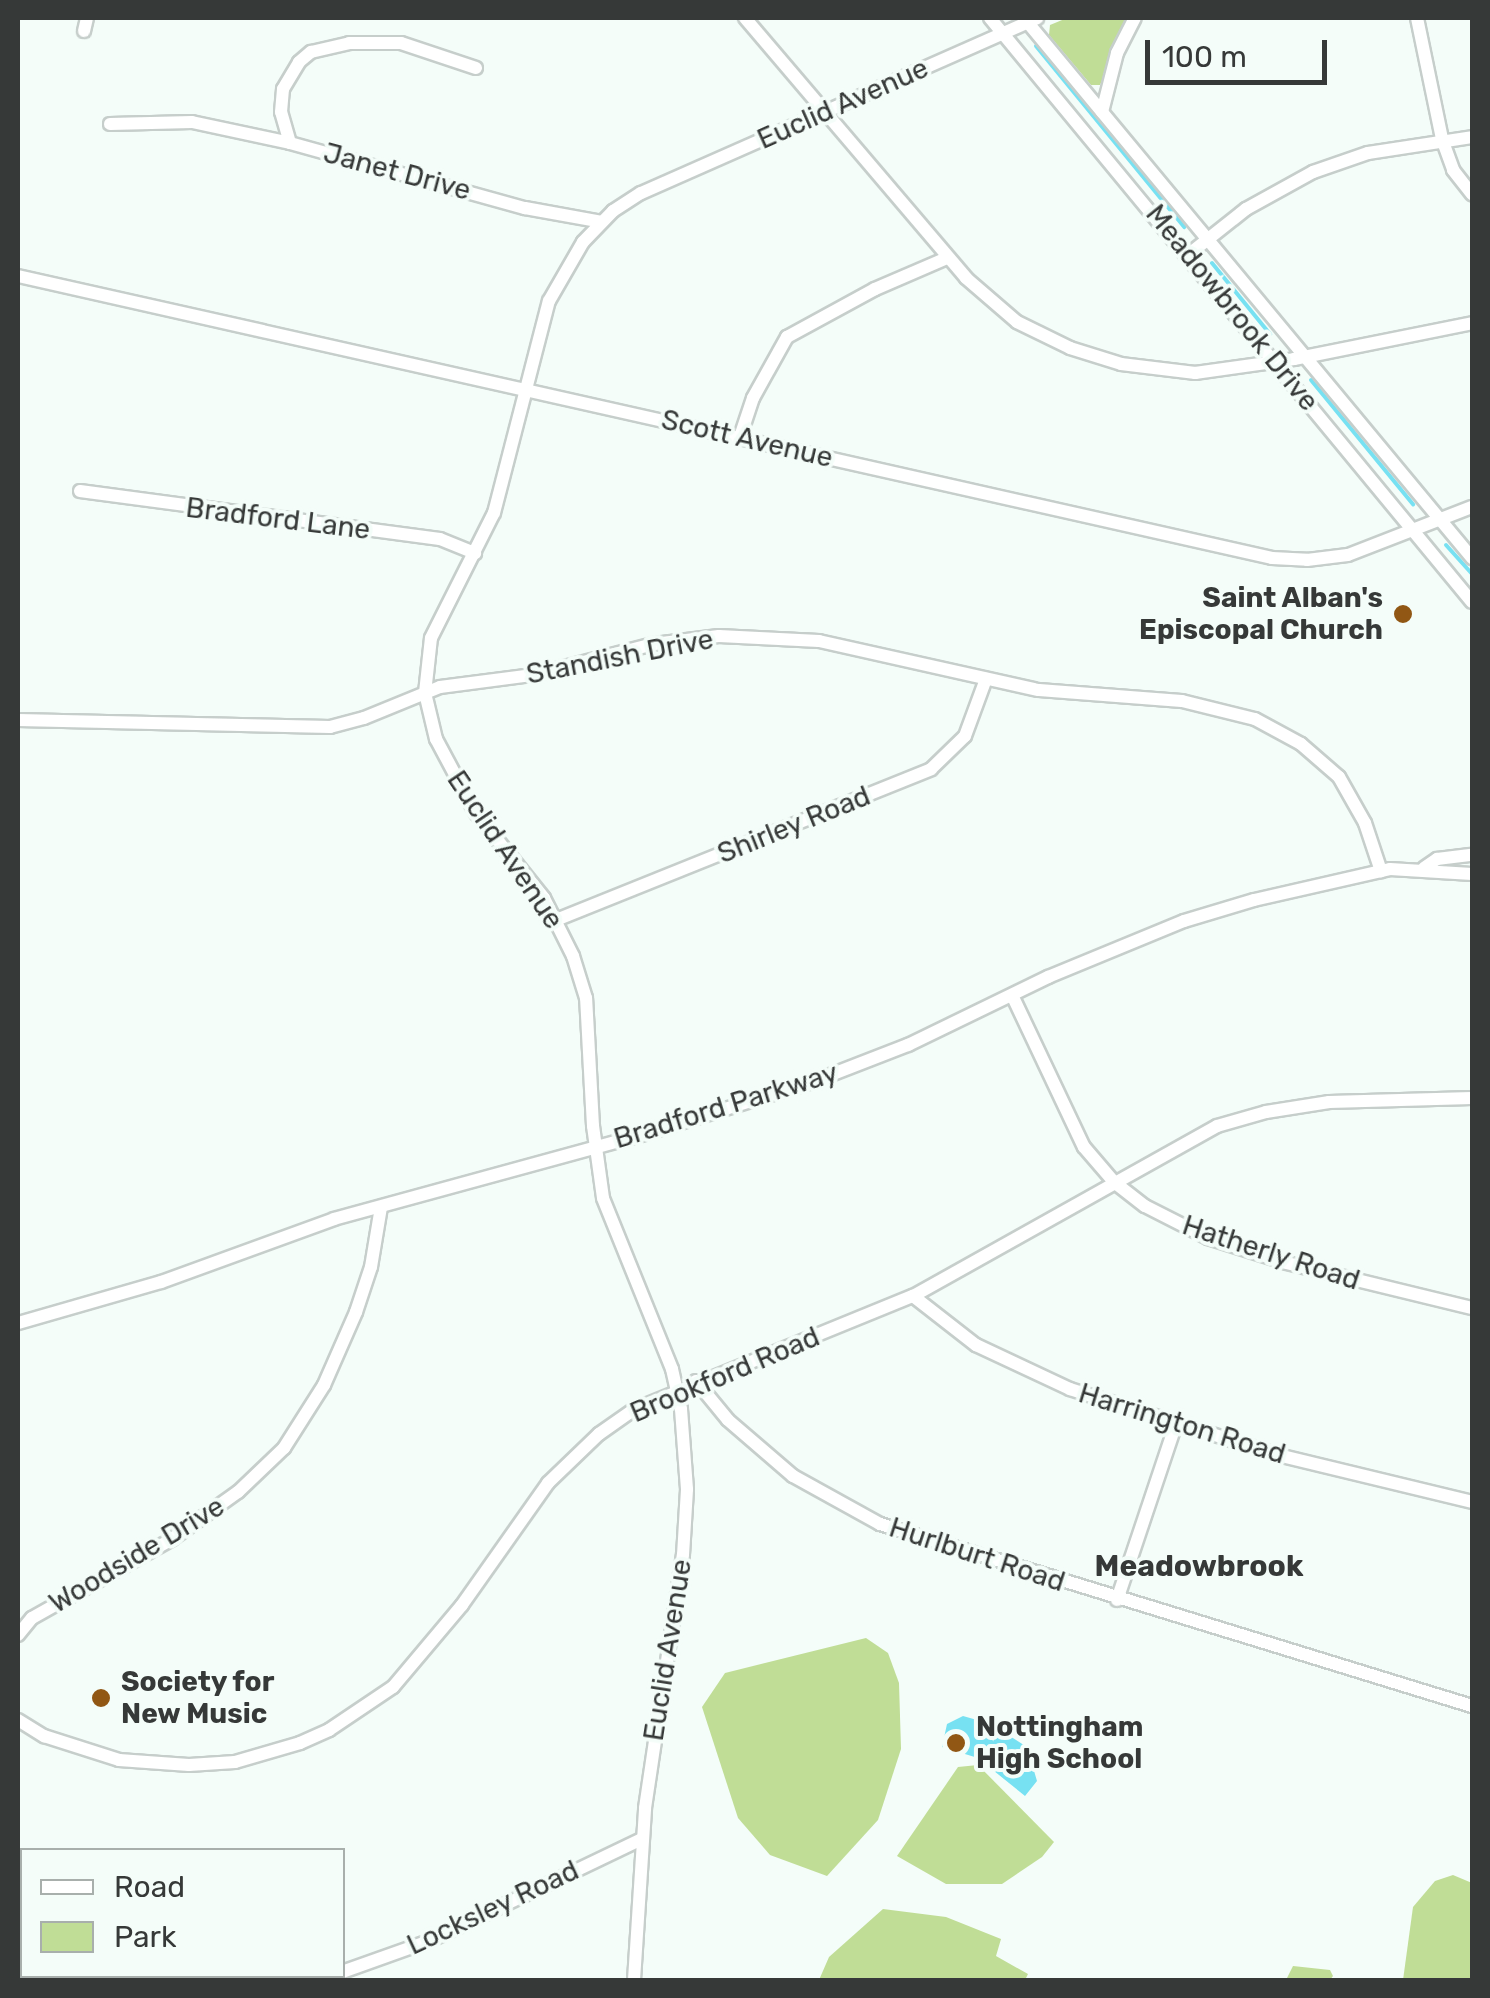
<!DOCTYPE html>
<style>
body{margin:0}
#map{position:relative;width:1490px;height:1998px;overflow:hidden;background:#f4fdf9;font-family:Rubik,sans-serif}
div>[style]{position:absolute}
.green>*{inset:0;background:#c0dd96}
.water>*{inset:0;background:#77e1f2}
.stream>*{height:4px;margin:-2px;padding:0 2px;transform-origin:2px;border-radius:2px;background:#77e1f2}
.roads{filter:drop-shadow(2px 0 #c6cecb) drop-shadow(-2px 0 #c6cecb) drop-shadow(0 2px #c6cecb) drop-shadow(0 -2px #c6cecb)}
.minor>*{height:12px;margin:-6px;padding:0 6px;transform-origin:6px;border-radius:6px;background:#fff}
.dots>*{width:28px;height:28px;translate:-50% -50%;box-sizing:border-box;border:5px solid #f4fdf9;border-radius:50%}
span{translate:-50% -50%;white-space:nowrap;text-align:center;line-height:1.15;-webkit-text-stroke:8px #f4fdf9;paint-order:stroke}
.street-label{font-size:28px;color:#363938}
.poi-label{font-size:28px;color:#363938;font-weight:700}
.right{translate:-100% -50%;text-align:right}
.left{translate:0 -50%;text-align:left}
.neighbourhood-label{font-size:30px;color:#363938;font-weight:700}
.frame{position:absolute;inset:0;border:20px solid #363938;pointer-events:none}
.legend{position:absolute;left:20px;top:1848px;width:325px;height:130px;box-sizing:border-box;background:#f4fdf9;border:2px solid #a8afac;margin:0;padding:12px 18px;list-style:none;font-size:30px;color:#363938}
.legend li{display:flex;align-items:center;gap:20px;height:50px}
.legend b{width:50px;border:2px solid #a8afac}
.scale{position:absolute;left:1145px;top:40px;width:182px;height:45px;box-sizing:border-box;border:5px solid #363938;border-top:0;padding-left:12px;font-size:30px;line-height:35px;white-space:nowrap;color:#363938;-webkit-text-stroke:8px #f4fdf9;paint-order:stroke}
</style>
<div id="map">
<div class="green">
<div style="clip-path:polygon(1067px 18px,1129px 18px,1100px 85px,1091px 85px,1049px 35px,1050px 25px)"></div>
<div style="clip-path:polygon(866px 1638px,888px 1653px,899px 1683px,901px 1749px,878px 1820px,827px 1876px,770px 1855px,738px 1818px,702px 1707px,725px 1673px)"></div>
<div style="clip-path:polygon(978px 1765px,1054px 1842px,1042px 1857px,1002px 1884px,946px 1884px,897px 1856px,958px 1767px)"></div>
<div style="clip-path:polygon(1453px 1875px,1472px 1883px,1472px 1980px,1403px 1980px,1413px 1907px,1435px 1881px)"></div>
<div style="clip-path:polygon(883px 1909px,946px 1917px,1001px 1939px,996px 1956px,1028px 1974px,1025px 1980px,819px 1980px,829px 1957px)"></div>
<div style="clip-path:polygon(1293px 1966px,1330px 1970px,1333px 1976px,1330px 1980px,1286px 1980px)"></div>
</div>
<div class="water">
<div style="clip-path:polygon(963px 1716px,991px 1724px,1027px 1747px,1037px 1781px,1025px 1796px,978px 1758px,942px 1747px,947px 1724px)"></div>
</div>
<div class="stream">
<div style="left:1036px;top:46px;width:234px;rotate:50.7deg"></div>
<div style="left:1212px;top:263px;width:92px;rotate:50.8deg"></div>
<div style="left:1311px;top:380px;width:161px;rotate:50.6deg"></div>
<div style="left:1446px;top:545px;width:39px;rotate:48deg"></div>
</div>
<div class="roads">
<div class="minor">
<div style="left:745px;top:18px;width:341px;rotate:49.6deg"></div>
<div style="left:966px;top:278px;width:67px;rotate:40.8deg"></div>
<div style="left:1017px;top:322px;width:59px;rotate:26.1deg"></div>
<div style="left:1070px;top:348px;width:53px;rotate:17.4deg"></div>
<div style="left:1121px;top:364px;width:75px;rotate:6.9deg"></div>
<div style="left:1195px;top:373px;width:100px;rotate:-8deg"></div>
<div style="left:1294px;top:359px;width:182px;rotate:-11.4deg"></div>
<div style="left:990px;top:18px;width:757px;rotate:50.47deg"></div>
<div style="left:1024px;top:18px;width:702px;rotate:50.32deg"></div>
<div style="left:1417px;top:18px;width:124px;rotate:78.3deg"></div>
<div style="left:1442px;top:139px;width:33px;rotate:70deg"></div>
<div style="left:1453px;top:170px;width:31px;rotate:52deg"></div>
<div style="left:84px;top:31px;width:13px;rotate:-77deg"></div>
<div style="left:1102px;top:112px;width:61px;rotate:-75.7deg"></div>
<div style="left:1117px;top:53px;width:39px;rotate:-63deg"></div>
<div style="left:110px;top:124px;width:82px;rotate:-1.4deg"></div>
<div style="left:192px;top:122px;width:100px;rotate:12.1deg"></div>
<div style="left:290px;top:143px;width:244px;rotate:15.5deg"></div>
<div style="left:525px;top:208px;width:78px;rotate:10.3deg"></div>
<div style="left:290px;top:143px;width:32px;rotate:-106deg"></div>
<div style="left:281px;top:112px;width:23px;rotate:-85deg"></div>
<div style="left:283px;top:89px;width:31px;rotate:-59deg"></div>
<div style="left:299px;top:62px;width:16px;rotate:-40deg"></div>
<div style="left:311px;top:52px;width:39px;rotate:-13deg"></div>
<div style="left:349px;top:43px;width:52px"></div>
<div style="left:401px;top:43px;width:79px;rotate:18.4deg"></div>
<div style="left:1188px;top:255px;width:74px;rotate:-38.4deg"></div>
<div style="left:1246px;top:209px;width:77px;rotate:-28.9deg"></div>
<div style="left:1313px;top:172px;width:58px;rotate:-19.1deg"></div>
<div style="left:1368px;top:153px;width:105px;rotate:-8.7deg"></div>
<div style="left:18px;top:276px;width:1285px;rotate:12.67deg"></div>
<div style="left:1272px;top:558px;width:35px;rotate:3deg"></div>
<div style="left:1307px;top:560px;width:41px;rotate:-7deg"></div>
<div style="left:1348px;top:555px;width:133px;rotate:-21.2deg"></div>
<div style="left:740px;top:437px;width:41px;rotate:-71.6deg"></div>
<div style="left:753px;top:398px;width:70px;rotate:-60.9deg"></div>
<div style="left:787px;top:337px;width:100px;rotate:-28.6deg"></div>
<div style="left:875px;top:289px;width:78px;rotate:-23.3deg"></div>
<div style="left:80px;top:491px;width:363px;rotate:7.6deg"></div>
<div style="left:440px;top:539px;width:38px;rotate:22deg"></div>
<div style="left:18px;top:720px;width:312px;rotate:1.3deg"></div>
<div style="left:330px;top:727px;width:35px;rotate:-15deg"></div>
<div style="left:364px;top:718px;width:82px;rotate:-22.2deg"></div>
<div style="left:440px;top:687px;width:94px;rotate:-7.4deg"></div>
<div style="left:533px;top:675px;width:125px;rotate:-14.4deg"></div>
<div style="left:654px;top:644px;width:65px;rotate:-7deg"></div>
<div style="left:719px;top:636px;width:100px;rotate:2.9deg"></div>
<div style="left:819px;top:641px;width:225px;rotate:12.6deg"></div>
<div style="left:1039px;top:690px;width:143px;rotate:4.4deg"></div>
<div style="left:1182px;top:701px;width:75px;rotate:13.9deg"></div>
<div style="left:1255px;top:719px;width:52px;rotate:28.5deg"></div>
<div style="left:1301px;top:744px;width:50px;rotate:41deg"></div>
<div style="left:1339px;top:777px;width:53px;rotate:60.5deg"></div>
<div style="left:1365px;top:823px;width:51px;rotate:71.6deg"></div>
<div style="left:1424px;top:868px;width:16px;rotate:-35deg"></div>
<div style="left:1437px;top:859px;width:35px;rotate:-7deg"></div>
<div style="left:556px;top:920px;width:404px;rotate:-21.9deg"></div>
<div style="left:931px;top:769px;width:47px;rotate:-44.1deg"></div>
<div style="left:965px;top:736px;width:61px;rotate:-69.8deg"></div>
<div style="left:1012px;top:995px;width:168px;rotate:64.7deg"></div>
<div style="left:1084px;top:1147px;width:46px;rotate:49.4deg"></div>
<div style="left:1114px;top:1182px;width:39px;rotate:38deg"></div>
<div style="left:1145px;top:1206px;width:71px;rotate:26.9deg"></div>
<div style="left:1208px;top:1238px;width:83px;rotate:17.6deg"></div>
<div style="left:1287px;top:1263px;width:190px;rotate:13.7deg"></div>
<div style="left:913px;top:1296px;width:80px;rotate:37.9deg"></div>
<div style="left:976px;top:1345px;width:104px;rotate:25.1deg"></div>
<div style="left:1070px;top:1389px;width:218px;rotate:17.6deg"></div>
<div style="left:1278px;top:1455px;width:200px;rotate:13.6deg"></div>
<div style="left:18px;top:1323px;width:149px;rotate:-16deg"></div>
<div style="left:161px;top:1282px;width:184px;rotate:-20deg"></div>
<div style="left:334px;top:1219px;width:326px;rotate:-15.3deg"></div>
<div style="left:648px;top:1133px;width:175px;rotate:-17.3deg"></div>
<div style="left:815px;top:1081px;width:100px;rotate:-21.2deg"></div>
<div style="left:908px;top:1045px;width:156px;rotate:-25.9deg"></div>
<div style="left:1048px;top:977px;width:147px;rotate:-22.4deg"></div>
<div style="left:1184px;top:921px;width:73px;rotate:-16.7deg"></div>
<div style="left:1254px;top:900px;width:139px;rotate:-12.8deg"></div>
<div style="left:1390px;top:869px;width:82px;rotate:3.5deg"></div>
<div style="left:696px;top:1381px;width:50px;rotate:50.6deg"></div>
<div style="left:728px;top:1420px;width:86px;rotate:40.7deg"></div>
<div style="left:793px;top:1476px;width:99px;rotate:28.9deg"></div>
<div style="left:880px;top:1524px;width:619px;rotate:17.09deg"></div>
<div style="left:1117px;top:1600px;width:186px;rotate:-71.5deg"></div>
<div style="left:18px;top:1635px;width:22px;rotate:-51deg"></div>
<div style="left:32px;top:1618px;width:161px;rotate:-29.4deg"></div>
<div style="left:172px;top:1539px;width:81px;rotate:-35.5deg"></div>
<div style="left:238px;top:1492px;width:64px;rotate:-43.7deg"></div>
<div style="left:284px;top:1448px;width:75px;rotate:-57.6deg"></div>
<div style="left:324px;top:1385px;width:80px;rotate:-66.3deg"></div>
<div style="left:356px;top:1312px;width:47px;rotate:-71.6deg"></div>
<div style="left:371px;top:1267px;width:61px;rotate:-80.5deg"></div>
<div style="left:18px;top:1720px;width:31px;rotate:32deg"></div>
<div style="left:44px;top:1736px;width:79px;rotate:17.7deg"></div>
<div style="left:119px;top:1760px;width:70px;rotate:4.1deg"></div>
<div style="left:189px;top:1765px;width:46px;rotate:-3.7deg"></div>
<div style="left:235px;top:1762px;width:68px;rotate:-16.3deg"></div>
<div style="left:300px;top:1743px;width:32px;rotate:-24deg"></div>
<div style="left:329px;top:1730px;width:77px;rotate:-33.9deg"></div>
<div style="left:393px;top:1687px;width:107px;rotate:-49.9deg"></div>
<div style="left:462px;top:1605px;width:149px;rotate:-54.8deg"></div>
<div style="left:548px;top:1483px;width:71px;rotate:-43.9deg"></div>
<div style="left:599px;top:1434px;width:42px;rotate:-35.2deg"></div>
<div style="left:633px;top:1410px;width:302px;rotate:-22.2deg"></div>
<div style="left:913px;top:1296px;width:348px;rotate:-29.2deg"></div>
<div style="left:1217px;top:1126px;width:51px;rotate:-15.9deg"></div>
<div style="left:1266px;top:1112px;width:64px;rotate:-9deg"></div>
<div style="left:1329px;top:1102px;width:143px;rotate:-1.6deg"></div>
<div style="left:342px;top:1972px;width:92px;rotate:-19.6deg"></div>
<div style="left:429px;top:1941px;width:236px;rotate:-25.6deg"></div>
<div style="left:312px;top:1980px;width:20px;rotate:-11deg"></div>
<div style="left:634px;top:1980px;width:172px;rotate:-86.3deg"></div>
<div style="left:645px;top:1808px;width:256px;rotate:-81.5deg"></div>
<div style="left:683px;top:1555px;width:66px;rotate:-86.5deg"></div>
<div style="left:687px;top:1489px;width:80px;rotate:-94.3deg"></div>
<div style="left:681px;top:1409px;width:41px;rotate:-102.7deg"></div>
<div style="left:672px;top:1369px;width:184px;rotate:-112deg"></div>
<div style="left:603px;top:1198px;width:73px;rotate:-97.9deg"></div>
<div style="left:593px;top:1126px;width:128px;rotate:-93.1deg"></div>
<div style="left:586px;top:998px;width:44px;rotate:-107.2deg"></div>
<div style="left:573px;top:956px;width:65px;rotate:-116.6deg"></div>
<div style="left:544px;top:898px;width:110px;rotate:-128.7deg"></div>
<div style="left:475px;top:812px;width:83px;rotate:-118.1deg"></div>
<div style="left:436px;top:739px;width:47px;rotate:-103.4deg"></div>
<div style="left:425px;top:693px;width:55px;rotate:-83.8deg"></div>
<div style="left:431px;top:638px;width:140px;rotate:-63.3deg"></div>
<div style="left:494px;top:513px;width:219px;rotate:-75.5deg"></div>
<div style="left:549px;top:301px;width:68px;rotate:-60deg"></div>
<div style="left:583px;top:242px;width:43px;rotate:-45.9deg"></div>
<div style="left:613px;top:211px;width:33px;rotate:-33deg"></div>
<div style="left:641px;top:193px;width:433px;rotate:-23.8deg"></div>
</div>
</div>
<div class="dots">
<div style="left:1403px;top:614px;background:#915714"></div>
<div style="left:101px;top:1698px;background:#915714"></div>
<div style="left:956px;top:1743px;background:#915714"></div>
</div>
<div class="street-label">
<span style="left:843px;top:104px;rotate:-24deg">Euclid Avenue</span>
<span style="left:397px;top:172px;rotate:15deg">Janet Drive</span>
<span style="left:1232px;top:308px;rotate:51deg">Meadowbrook Drive</span>
<span style="left:747px;top:439px;rotate:13deg">Scott Avenue</span>
<span style="left:278px;top:519px;rotate:7deg">Bradford Lane</span>
<span style="left:620px;top:657px;rotate:-11deg">Standish Drive</span>
<span style="left:794px;top:825px;rotate:-22deg">Shirley Road</span>
<span style="left:505px;top:850px;rotate:56deg">Euclid Avenue</span>
<span style="left:726px;top:1106px;rotate:-17deg">Bradford Parkway</span>
<span style="left:1271px;top:1253px;rotate:18deg">Hatherly Road</span>
<span style="left:725px;top:1375px;rotate:-23deg">Brookford Road</span>
<span style="left:1182px;top:1424px;rotate:17deg">Harrington Road</span>
<span style="left:137px;top:1555px;rotate:-31deg">Woodside Drive</span>
<span style="left:977px;top:1555px;rotate:18deg">Hurlburt Road</span>
<span style="left:668px;top:1650px;rotate:-81deg">Euclid Avenue</span>
<span style="left:493px;top:1908px;rotate:-25deg">Locksley Road</span>
</div>
<div class="poi-label">
<span class="right" style="left:1383px;top:614px">Saint Alban's<br>Episcopal Church</span>
<span class="left" style="left:121px;top:1698px">Society for<br>New Music</span>
<span class="left" style="left:976px;top:1743px">Nottingham<br>High School</span>
</div>
<div class="neighbourhood-label">
<span style="left:1199px;top:1566px">Meadowbrook</span>
</div>
<div class="frame"></div>
<ul class="legend">
<li><b style="height:12px;background:#fff"></b>Road</li>
<li><b style="height:28px;background:#c0dd96"></b>Park</li>
</ul>
<div class="scale">100 m</div>
</div>
